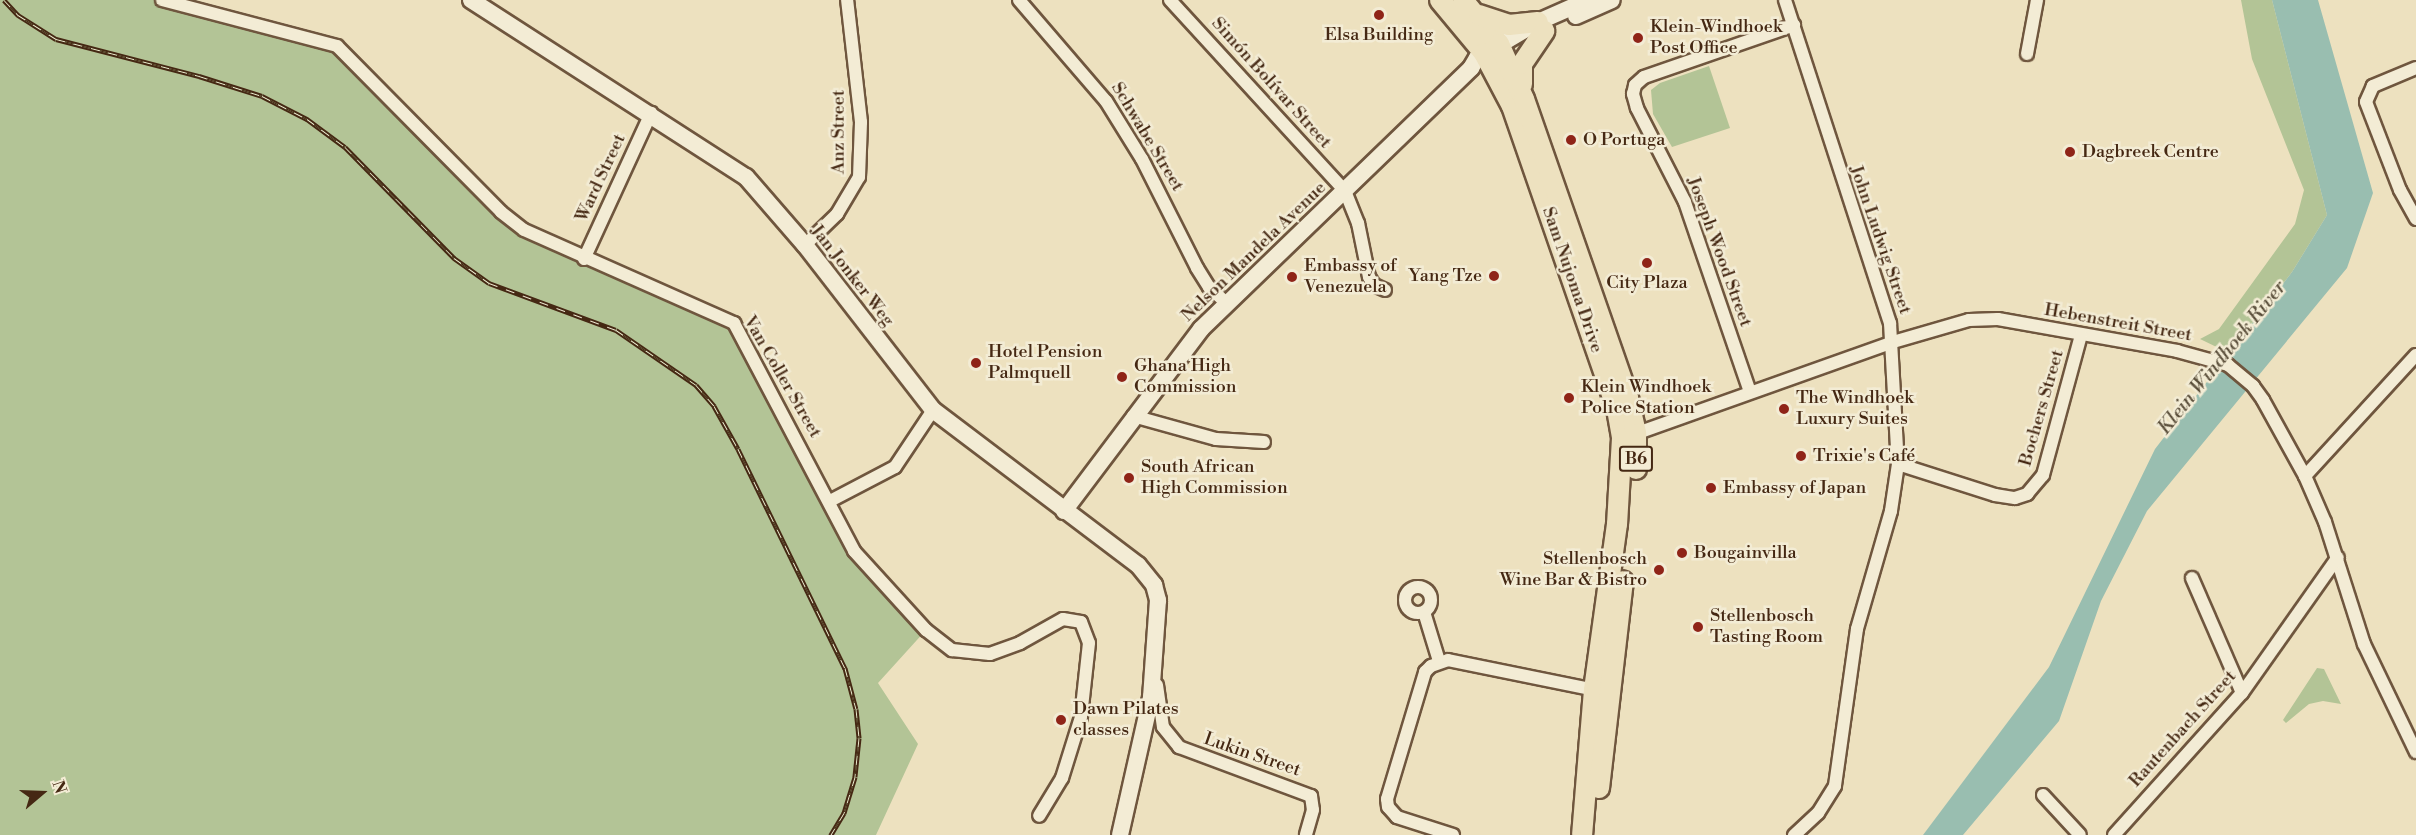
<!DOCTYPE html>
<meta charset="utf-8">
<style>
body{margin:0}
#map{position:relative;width:2416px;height:835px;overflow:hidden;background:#ede1bf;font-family:"Libre Bodoni",serif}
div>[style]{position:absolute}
.green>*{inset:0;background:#b3c496}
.water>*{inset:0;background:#99beb0}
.roads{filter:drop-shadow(2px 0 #6f563e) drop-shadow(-2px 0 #6f563e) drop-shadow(0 2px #6f563e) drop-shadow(0 -2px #6f563e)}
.minor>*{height:12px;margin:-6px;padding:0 6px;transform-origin:6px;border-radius:6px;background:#f3ecd5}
.minor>.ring{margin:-6px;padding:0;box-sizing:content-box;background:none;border:12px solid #f3ecd5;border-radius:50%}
.secondary>*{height:16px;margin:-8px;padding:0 8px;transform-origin:8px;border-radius:8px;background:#f3ecd5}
.trunk>*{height:20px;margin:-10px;padding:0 10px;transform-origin:10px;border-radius:10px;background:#ede1bf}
.rail>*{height:5px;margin-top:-2.5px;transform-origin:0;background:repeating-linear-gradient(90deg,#f3ecd5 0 9px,#452813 0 18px);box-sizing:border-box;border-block:2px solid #452813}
.dots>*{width:16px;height:16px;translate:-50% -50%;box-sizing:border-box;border:3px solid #f3ecd5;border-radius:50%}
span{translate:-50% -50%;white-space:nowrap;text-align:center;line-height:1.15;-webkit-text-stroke:5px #f3ecd5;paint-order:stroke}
.shield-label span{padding:2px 4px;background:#f3ecd5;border:2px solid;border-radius:4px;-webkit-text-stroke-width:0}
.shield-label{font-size:16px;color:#452813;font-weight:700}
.poi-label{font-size:18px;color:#452813}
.left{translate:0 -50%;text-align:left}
.right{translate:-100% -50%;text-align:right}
.street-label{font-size:18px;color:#452813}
.water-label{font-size:20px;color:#5a4e3a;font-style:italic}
.north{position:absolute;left:12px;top:763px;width:60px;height:60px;-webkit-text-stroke:4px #f3ecd5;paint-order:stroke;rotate:71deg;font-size:16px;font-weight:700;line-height:24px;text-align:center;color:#452813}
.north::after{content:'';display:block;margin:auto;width:21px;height:27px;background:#452813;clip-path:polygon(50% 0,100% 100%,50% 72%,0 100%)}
</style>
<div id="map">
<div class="green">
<div style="clip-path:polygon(0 0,162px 0,326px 43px,524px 230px,725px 317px,854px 551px,926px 630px,878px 683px,918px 744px,876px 835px,0 835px)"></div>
<div style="clip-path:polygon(2241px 0,2272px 0,2327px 215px,2292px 272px,2229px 353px,2200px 339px,2219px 329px,2295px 224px,2304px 190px,2252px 59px)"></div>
<div style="clip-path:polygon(1709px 66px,1730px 128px,1672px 147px,1653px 114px,1651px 90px,1660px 83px)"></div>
<div style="clip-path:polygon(2317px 668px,2324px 669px,2341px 704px,2323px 701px,2309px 704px,2286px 723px,2283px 720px)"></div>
</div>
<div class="water">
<div style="clip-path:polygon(2272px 0,2318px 0,2373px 193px,2347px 268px,2147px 511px,2101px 601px,2059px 721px,1963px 835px,1923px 835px,2049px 667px,2155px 449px,2292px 272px,2327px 215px)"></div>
</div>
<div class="roads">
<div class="minor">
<div style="left:162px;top:0;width:181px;rotate:14.7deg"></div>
<div style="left:337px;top:46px;width:233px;rotate:45.3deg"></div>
<div style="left:501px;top:212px;width:29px;rotate:38deg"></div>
<div style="left:524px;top:230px;width:230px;rotate:23.9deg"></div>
<div style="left:734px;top:323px;width:258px;rotate:62.2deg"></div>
<div style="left:854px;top:551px;width:107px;rotate:47.7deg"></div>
<div style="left:926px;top:630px;width:33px;rotate:38deg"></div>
<div style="left:952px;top:650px;width:38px;rotate:6deg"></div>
<div style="left:990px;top:654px;width:32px;rotate:-20deg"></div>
<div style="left:1020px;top:643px;width:49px;rotate:-29.2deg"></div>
<div style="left:1063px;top:619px;width:18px;rotate:9deg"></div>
<div style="left:1081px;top:622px;width:22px;rotate:69deg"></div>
<div style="left:1089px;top:643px;width:74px;rotate:96.2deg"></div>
<div style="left:1081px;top:717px;width:64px;rotate:107.3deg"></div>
<div style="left:1062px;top:778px;width:44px;rotate:121.2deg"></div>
<div style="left:1019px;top:0;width:133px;rotate:49.3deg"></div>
<div style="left:1106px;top:101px;width:68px;rotate:58.2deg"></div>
<div style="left:1142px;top:159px;width:122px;rotate:63.2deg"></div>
<div style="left:1197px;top:268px;width:22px;rotate:58deg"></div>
<div style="left:1209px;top:287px;width:23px;rotate:43deg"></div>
<div style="left:1170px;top:0;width:259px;rotate:47.5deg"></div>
<div style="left:1345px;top:191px;width:35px;rotate:68deg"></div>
<div style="left:1358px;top:223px;width:55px;rotate:78.5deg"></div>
<div style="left:1369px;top:277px;width:9px;rotate:58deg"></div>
<div style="left:1374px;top:285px;width:12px;rotate:24deg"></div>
<div style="left:1785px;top:0;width:340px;rotate:72deg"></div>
<div style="left:1890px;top:323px;width:141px;rotate:86.8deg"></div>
<div style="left:1898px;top:464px;width:48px;rotate:98.5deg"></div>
<div style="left:1891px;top:511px;width:123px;rotate:106.1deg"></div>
<div style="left:1857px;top:629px;width:159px;rotate:98deg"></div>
<div style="left:1835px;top:786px;width:32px;rotate:122deg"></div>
<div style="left:1818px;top:813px;width:33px;rotate:137deg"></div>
<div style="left:2027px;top:54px;width:55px;rotate:-79.5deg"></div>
<div style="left:2416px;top:68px;width:47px;rotate:157.3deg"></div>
<div style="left:2373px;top:86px;width:17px;rotate:114deg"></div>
<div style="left:2366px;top:102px;width:94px;rotate:68.9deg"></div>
<div style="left:2400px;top:190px;width:33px;rotate:61deg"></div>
<div style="left:805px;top:245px;width:45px;rotate:-44.1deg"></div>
<div style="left:837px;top:214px;width:43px;rotate:-59.3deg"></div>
<div style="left:859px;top:177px;width:55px;rotate:-87.9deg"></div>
<div style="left:861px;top:122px;width:123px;rotate:-96.5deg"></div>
<div style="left:584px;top:259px;width:161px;rotate:-65.3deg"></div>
<div style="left:1750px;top:392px;width:201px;rotate:-108.9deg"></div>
<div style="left:1685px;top:202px;width:106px;rotate:-117.1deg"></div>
<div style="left:1637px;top:108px;width:15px;rotate:-106deg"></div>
<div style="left:1633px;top:94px;width:9px;rotate:-77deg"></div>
<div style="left:1635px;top:85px;width:12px;rotate:-42deg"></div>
<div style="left:1644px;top:77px;width:159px;rotate:-19.1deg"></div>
<div style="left:1133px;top:416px;width:86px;rotate:15.5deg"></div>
<div style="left:1216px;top:439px;width:48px;rotate:3.6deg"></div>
<div style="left:1632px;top:435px;width:277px;rotate:-19.6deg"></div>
<div style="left:1893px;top:342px;width:79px;rotate:-16.1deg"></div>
<div style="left:1969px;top:320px;width:29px;rotate:-2deg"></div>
<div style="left:1998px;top:319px;width:182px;rotate:10.1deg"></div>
<div style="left:2177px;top:351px;width:53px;rotate:15.4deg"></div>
<div style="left:2228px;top:365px;width:33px;rotate:40deg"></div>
<div style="left:2253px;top:386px;width:17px;rotate:54deg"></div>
<div style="left:2263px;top:400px;width:87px;rotate:61.1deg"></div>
<div style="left:2305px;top:476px;width:50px;rotate:66.5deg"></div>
<div style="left:2325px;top:522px;width:128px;rotate:72.3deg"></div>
<div style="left:2364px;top:644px;width:120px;rotate:64.3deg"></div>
<div style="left:1898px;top:464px;width:102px;rotate:17.7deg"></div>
<div style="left:1995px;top:495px;width:20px;rotate:9deg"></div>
<div style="left:2015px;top:498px;width:13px;rotate:-18deg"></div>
<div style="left:2027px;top:494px;width:25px;rotate:-50deg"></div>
<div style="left:2043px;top:475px;width:145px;rotate:-74.8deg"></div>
<div style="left:2305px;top:476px;width:164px;rotate:-47.5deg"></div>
<div style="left:830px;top:501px;width:73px;rotate:-27.6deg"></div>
<div style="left:895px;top:467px;width:69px;rotate:-56.3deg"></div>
<div style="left:2192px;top:578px;width:125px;rotate:66.5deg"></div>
<div class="ring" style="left:1405px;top:587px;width:14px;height:14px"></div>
<div style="left:1424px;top:612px;width:51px;rotate:73deg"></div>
<div style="left:1157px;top:685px;width:42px;rotate:81.9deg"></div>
<div style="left:1163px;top:727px;width:26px;rotate:51deg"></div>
<div style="left:1179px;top:747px;width:141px;rotate:20.4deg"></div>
<div style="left:1311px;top:796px;width:14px;rotate:82deg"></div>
<div style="left:1313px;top:810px;width:26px;rotate:106deg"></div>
<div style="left:2043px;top:795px;width:54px;rotate:47.2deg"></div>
<div style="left:1453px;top:835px;width:59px;rotate:-162.2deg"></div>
<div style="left:1397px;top:817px;width:13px;rotate:-132deg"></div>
<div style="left:1388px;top:807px;width:8px;rotate:-97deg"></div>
<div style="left:1387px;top:799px;width:133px;rotate:-73.3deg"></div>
<div style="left:1425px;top:672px;width:8px;rotate:-45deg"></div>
<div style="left:1431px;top:666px;width:18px;rotate:-19deg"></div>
<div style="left:1448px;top:660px;width:155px;rotate:11.5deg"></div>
<div style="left:2114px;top:835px;width:191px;rotate:-48deg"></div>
<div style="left:2242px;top:693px;width:166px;rotate:-54.8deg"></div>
</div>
<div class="secondary">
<div style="left:471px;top:0;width:327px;rotate:32.8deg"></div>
<div style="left:746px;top:177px;width:90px;rotate:49.1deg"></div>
<div style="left:805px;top:245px;width:209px;rotate:52.2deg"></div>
<div style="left:933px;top:410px;width:257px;rotate:37.1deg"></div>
<div style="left:1138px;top:565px;width:26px;rotate:51deg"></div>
<div style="left:1154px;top:585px;width:16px;rotate:75deg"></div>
<div style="left:1158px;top:600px;width:97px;rotate:94.1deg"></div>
<div style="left:1576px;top:16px;width:39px;rotate:-24deg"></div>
<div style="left:1064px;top:511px;width:228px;rotate:-53deg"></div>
<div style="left:1201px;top:329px;width:376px;rotate:-44deg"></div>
<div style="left:1471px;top:68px;width:12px;rotate:-59deg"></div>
<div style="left:1477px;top:58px;width:71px;rotate:-30.5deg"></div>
<div style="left:1538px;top:22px;width:55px;rotate:-23.7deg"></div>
<div style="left:1120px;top:835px;width:150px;rotate:-77.3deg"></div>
</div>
<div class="trunk">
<div style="left:1440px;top:0;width:69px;rotate:50.3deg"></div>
<div style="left:1484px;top:53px;width:60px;rotate:62.2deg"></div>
<div style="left:1512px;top:106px;width:321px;rotate:70.9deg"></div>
<div style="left:1617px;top:409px;width:29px;rotate:80deg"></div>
<div style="left:1622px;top:438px;width:86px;rotate:93.3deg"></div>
<div style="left:1617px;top:524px;width:168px;rotate:97.9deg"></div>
<div style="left:1594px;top:690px;width:145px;rotate:94.7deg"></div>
<div style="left:1463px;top:0;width:57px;rotate:50.7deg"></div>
<div style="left:1499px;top:44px;width:60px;rotate:65.6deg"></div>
<div style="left:1524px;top:99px;width:317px;rotate:70.8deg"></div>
<div style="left:1628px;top:398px;width:37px;rotate:77deg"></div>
<div style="left:1636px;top:434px;width:35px;rotate:90deg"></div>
<div style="left:1479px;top:15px;width:32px;rotate:18deg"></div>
<div style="left:1509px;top:25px;width:29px;rotate:-6deg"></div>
<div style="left:1522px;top:84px;width:20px;rotate:-90deg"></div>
<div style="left:1522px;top:64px;width:40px;rotate:-56deg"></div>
<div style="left:1599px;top:788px;width:208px;rotate:-83.4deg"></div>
</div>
</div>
<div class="rail">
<div style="left:4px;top:0;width:21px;rotate:47deg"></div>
<div style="left:18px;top:15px;width:45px;rotate:32.3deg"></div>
<div style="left:56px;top:39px;width:148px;rotate:14.5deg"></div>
<div style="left:199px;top:76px;width:66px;rotate:17.6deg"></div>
<div style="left:262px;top:96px;width:51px;rotate:27.1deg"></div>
<div style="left:307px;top:119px;width:47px;rotate:36.4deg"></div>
<div style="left:345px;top:147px;width:156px;rotate:45.5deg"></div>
<div style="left:454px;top:258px;width:43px;rotate:35.5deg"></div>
<div style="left:489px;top:283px;width:135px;rotate:20.3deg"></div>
<div style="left:616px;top:330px;width:97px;rotate:34.5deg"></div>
<div style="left:696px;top:385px;width:28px;rotate:49deg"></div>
<div style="left:714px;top:406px;width:49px;rotate:60.8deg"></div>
<div style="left:738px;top:449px;width:244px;rotate:64deg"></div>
<div style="left:845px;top:668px;width:42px;rotate:75deg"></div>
<div style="left:856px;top:709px;width:29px;rotate:84deg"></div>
<div style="left:859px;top:738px;width:39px;rotate:96deg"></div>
<div style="left:855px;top:777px;width:38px;rotate:107deg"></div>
<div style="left:844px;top:813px;width:26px;rotate:121deg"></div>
</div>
<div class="dots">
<div style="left:1379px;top:15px;background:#8f2418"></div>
<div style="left:1638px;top:38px;background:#8f2418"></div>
<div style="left:1571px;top:140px;background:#8f2418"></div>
<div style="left:2070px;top:152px;background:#8f2418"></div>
<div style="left:1647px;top:263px;background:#8f2418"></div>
<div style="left:1494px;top:276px;background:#8f2418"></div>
<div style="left:1292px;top:277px;background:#8f2418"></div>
<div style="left:976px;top:363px;background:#8f2418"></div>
<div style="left:1122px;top:377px;background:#8f2418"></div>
<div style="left:1569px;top:398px;background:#8f2418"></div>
<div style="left:1784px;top:409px;background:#8f2418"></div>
<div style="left:1801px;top:456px;background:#8f2418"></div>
<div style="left:1129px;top:478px;background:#8f2418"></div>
<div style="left:1711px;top:488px;background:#8f2418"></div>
<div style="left:1682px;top:553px;background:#8f2418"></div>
<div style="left:1659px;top:570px;background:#8f2418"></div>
<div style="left:1698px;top:627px;background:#8f2418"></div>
<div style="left:1061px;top:720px;background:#8f2418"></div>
</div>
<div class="shield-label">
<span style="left:1636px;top:459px">B6</span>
</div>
<div class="poi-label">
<span class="left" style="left:1650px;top:38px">Klein-Windhoek<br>Post Office</span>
<span style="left:1379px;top:35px">Elsa Building</span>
<span class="left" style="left:1583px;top:140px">O Portuga</span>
<span class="left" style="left:2082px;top:152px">Dagbreek Centre</span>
<span class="left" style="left:1304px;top:277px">Embassy of<br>Venezuela</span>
<span class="right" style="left:1482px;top:276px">Yang Tze</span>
<span style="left:1647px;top:283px">City Plaza</span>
<span class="left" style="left:988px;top:363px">Hotel Pension<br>Palmquell</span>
<span class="left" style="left:1134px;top:377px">Ghana High<br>Commission</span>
<span class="left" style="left:1581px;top:398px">Klein Windhoek<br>Police Station</span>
<span class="left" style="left:1796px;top:409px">The Windhoek<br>Luxury Suites</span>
<span class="left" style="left:1813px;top:456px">Trixie's Café</span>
<span class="left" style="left:1141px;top:478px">South African<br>High Commission</span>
<span class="left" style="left:1723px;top:488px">Embassy of Japan</span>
<span class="left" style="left:1694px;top:553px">Bougainvilla</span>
<span class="right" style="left:1647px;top:570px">Stellenbosch<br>Wine Bar &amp; Bistro</span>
<span class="left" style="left:1710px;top:627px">Stellenbosch<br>Tasting Room</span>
<span class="left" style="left:1073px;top:720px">Dawn Pilates<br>classes</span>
</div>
<div class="street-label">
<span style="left:1271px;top:83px;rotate:48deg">Simón Bolívar Street</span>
<span style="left:839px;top:132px;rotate:-90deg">Anz Street</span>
<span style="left:1147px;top:137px;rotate:59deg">Schwabe Street</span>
<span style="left:601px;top:178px;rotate:-65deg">Ward Street</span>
<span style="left:1880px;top:240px;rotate:71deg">John Ludwig Street</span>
<span style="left:1254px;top:252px;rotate:-44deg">Nelson Mandela Avenue</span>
<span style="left:1719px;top:252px;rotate:70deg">Joseph Wood Street</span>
<span style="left:852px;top:276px;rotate:52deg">Jan Jonker Weg</span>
<span style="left:1572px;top:280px;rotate:71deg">Sam Nujoma Drive</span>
<span style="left:2118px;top:323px;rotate:10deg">Hebenstreit Street</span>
<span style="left:782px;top:377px;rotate:60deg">Van Coller Street</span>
<span style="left:2042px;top:408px;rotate:-74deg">Bochers Street</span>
<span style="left:2183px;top:729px;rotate:-48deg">Rautenbach Street</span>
<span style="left:1252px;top:755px;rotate:19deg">Lukin Street</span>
</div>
<div class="water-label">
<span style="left:2222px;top:358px;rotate:-51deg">Klein Windhoek River</span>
</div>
<div class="north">N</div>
</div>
